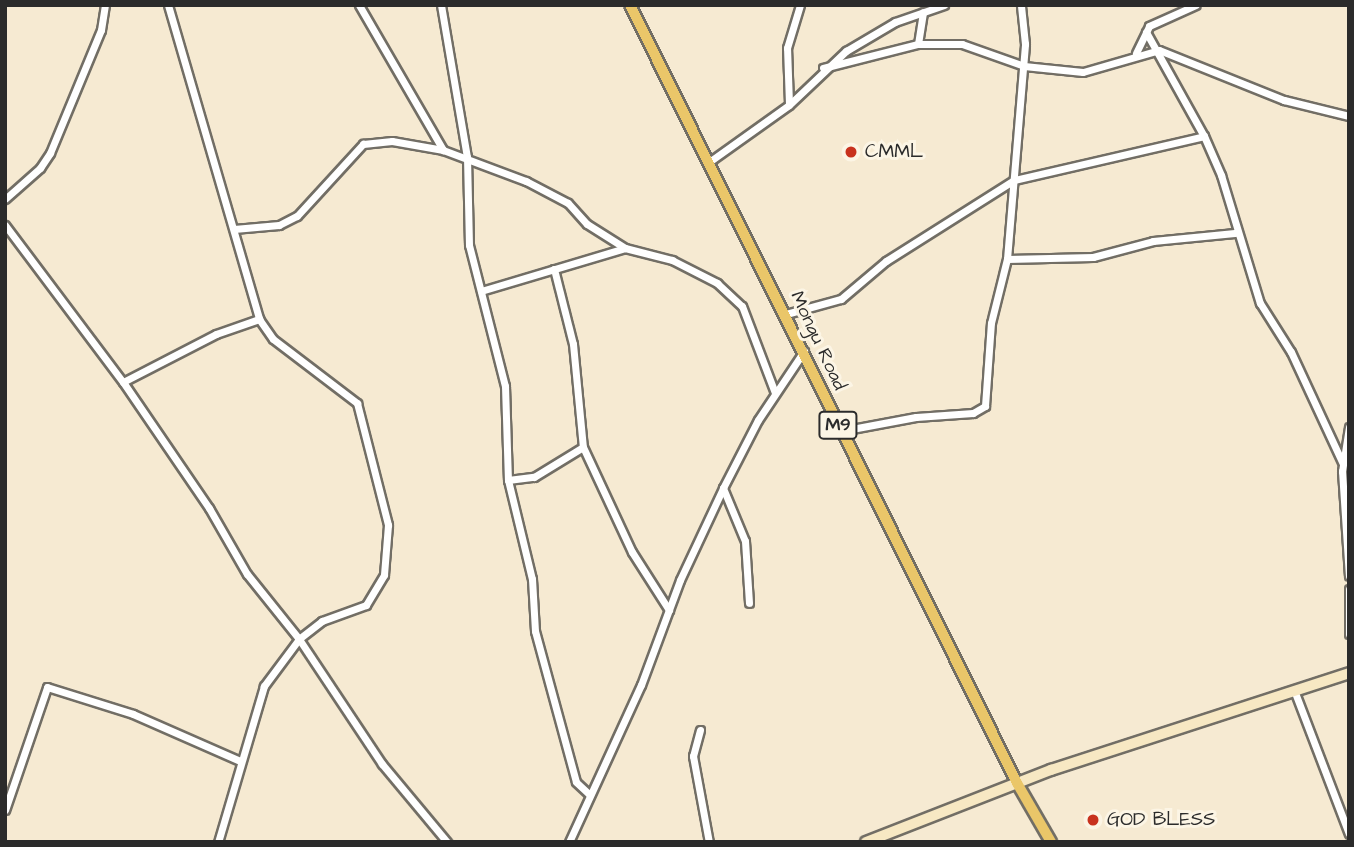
<!DOCTYPE html>
<style>
body{margin:0}
#map{position:relative;width:1354px;height:847px;overflow:hidden;background:#f6ead2;font-family:"Architects Daughter",sans-serif}
div>[style]{position:absolute}
.roads{filter:drop-shadow(2px 0 #726e65) drop-shadow(-2px 0 #726e65) drop-shadow(0 2px #726e65) drop-shadow(0 -2px #726e65)}
.street>*{height:7px;margin:-3.5px;padding:0 3.5px;transform-origin:3.5px;border-radius:3.5px;background:#fff}
.secondary>*{height:10px;margin:-5px;padding:0 5px;transform-origin:5px;border-radius:5px;background:#f7e8c3}
.primary>*{height:10px;margin:-5px;padding:0 5px;transform-origin:5px;border-radius:5px;background:#eac669}
.dots>*{width:19px;height:19px;translate:-50% -50%;box-sizing:border-box;border:4px solid #fcf5e5;border-radius:50%}
span{translate:-50% -50%;white-space:nowrap;text-align:center;line-height:1.15;-webkit-text-stroke:6px #fcf5e5;paint-order:stroke}
.shield-label span{padding:2px 5px;background:#fcf5e5;border:2px solid;border-radius:5px;-webkit-text-stroke-width:0}
.shield-label{font-size:18px;color:#2b2b2b;font-weight:700}
.poi-label{font-size:19px;color:#2b2b2b}
.left{translate:0 -50%;text-align:left}
.street-label{font-size:19px;color:#2b2b2b}
.frame{position:absolute;inset:0;border:7px solid #2b2b2b;pointer-events:none}
</style>
<div id="map">
<div class="roads">
<div class="street">
<div style="left:168px;top:5px;width:327px;rotate:73.8deg"></div>
<div style="left:359px;top:5px;width:168px;rotate:59.9deg"></div>
<div style="left:441px;top:5px;width:154px;rotate:80.3deg"></div>
<div style="left:467px;top:157px;width:88px;rotate:88.7deg"></div>
<div style="left:469px;top:245px;width:146px;rotate:75.7deg"></div>
<div style="left:505px;top:386px;width:94px;rotate:88.2deg"></div>
<div style="left:508px;top:480px;width:102px;rotate:76.4deg"></div>
<div style="left:532px;top:579px;width:52px;rotate:86.7deg"></div>
<div style="left:535px;top:631px;width:156px;rotate:74.8deg"></div>
<div style="left:576px;top:782px;width:18px;rotate:43deg"></div>
<div style="left:1146px;top:32px;width:119px;rotate:60.9deg"></div>
<div style="left:1204px;top:136px;width:43px;rotate:66.4deg"></div>
<div style="left:1221px;top:175px;width:134px;rotate:73.1deg"></div>
<div style="left:1260px;top:303px;width:58px;rotate:57.7deg"></div>
<div style="left:1291px;top:352px;width:123px;rotate:65.1deg"></div>
<div style="left:918px;top:44px;width:32px;rotate:-81deg"></div>
<div style="left:1136px;top:53px;width:30px;rotate:-64deg"></div>
<div style="left:1149px;top:26px;width:51px;rotate:-24.1deg"></div>
<div style="left:823px;top:68px;width:98px;rotate:-14.2deg"></div>
<div style="left:918px;top:44px;width:44px"></div>
<div style="left:962px;top:44px;width:66px;rotate:19.5deg"></div>
<div style="left:1024px;top:66px;width:59px;rotate:5.8deg"></div>
<div style="left:1083px;top:72px;width:79px;rotate:-16.1deg"></div>
<div style="left:1159px;top:50px;width:135px;rotate:21.8deg"></div>
<div style="left:1284px;top:100px;width:67px;rotate:13.8deg"></div>
<div style="left:789px;top:104px;width:56px;rotate:-92deg"></div>
<div style="left:787px;top:48px;width:45px;rotate:-73.2deg"></div>
<div style="left:709px;top:162px;width:98px;rotate:-35.5deg"></div>
<div style="left:789px;top:105px;width:79px;rotate:-43.5deg"></div>
<div style="left:846px;top:51px;width:57px;rotate:-30.6deg"></div>
<div style="left:895px;top:22px;width:52px;rotate:-19.1deg"></div>
<div style="left:5px;top:199px;width:47px;rotate:-41.5deg"></div>
<div style="left:40px;top:168px;width:18px;rotate:-56deg"></div>
<div style="left:50px;top:153px;width:133px;rotate:-67.5deg"></div>
<div style="left:101px;top:30px;width:25px;rotate:-81deg"></div>
<div style="left:5px;top:225px;width:196px;rotate:53.1deg"></div>
<div style="left:123px;top:382px;width:153px;rotate:55.7deg"></div>
<div style="left:209px;top:508px;width:76px;rotate:60.1deg"></div>
<div style="left:247px;top:574px;width:83px;rotate:51.3deg"></div>
<div style="left:299px;top:639px;width:150px;rotate:56.4deg"></div>
<div style="left:382px;top:764px;width:102px;rotate:50.2deg"></div>
<div style="left:234px;top:229px;width:45px;rotate:-5.1deg"></div>
<div style="left:279px;top:225px;width:20px;rotate:-27deg"></div>
<div style="left:297px;top:216px;width:98px;rotate:-47.5deg"></div>
<div style="left:363px;top:144px;width:29px;rotate:-6deg"></div>
<div style="left:392px;top:141px;width:52px;rotate:10deg"></div>
<div style="left:443px;top:150px;width:89px;rotate:20.5deg"></div>
<div style="left:526px;top:181px;width:47px;rotate:27.6deg"></div>
<div style="left:568px;top:203px;width:28px;rotate:48deg"></div>
<div style="left:587px;top:224px;width:45px;rotate:32.3deg"></div>
<div style="left:1007px;top:259px;width:86px;rotate:-1.3deg"></div>
<div style="left:1093px;top:257px;width:62px;rotate:-14.9deg"></div>
<div style="left:1153px;top:241px;width:82px;rotate:-5.6deg"></div>
<div style="left:554px;top:269px;width:77px;rotate:75.8deg"></div>
<div style="left:573px;top:344px;width:103px;rotate:84.5deg"></div>
<div style="left:583px;top:447px;width:116px;rotate:65deg"></div>
<div style="left:632px;top:552px;width:69px;rotate:57.5deg"></div>
<div style="left:481px;top:291px;width:150px;rotate:-16.6deg"></div>
<div style="left:625px;top:248px;width:49px;rotate:14.3deg"></div>
<div style="left:672px;top:260px;width:51px;rotate:27.1deg"></div>
<div style="left:717px;top:283px;width:34px;rotate:43deg"></div>
<div style="left:742px;top:306px;width:93px;rotate:69.2deg"></div>
<div style="left:786px;top:314px;width:57px;rotate:-15.3deg"></div>
<div style="left:841px;top:299px;width:59px;rotate:-40.2deg"></div>
<div style="left:886px;top:261px;width:151px;rotate:-32.3deg"></div>
<div style="left:1014px;top:180px;width:195px;rotate:-13deg"></div>
<div style="left:123px;top:382px;width:105px;rotate:-27.3deg"></div>
<div style="left:216px;top:334px;width:46px;rotate:-19.2deg"></div>
<div style="left:259px;top:319px;width:24px;rotate:55deg"></div>
<div style="left:273px;top:339px;width:106px;rotate:37.3deg"></div>
<div style="left:357px;top:403px;width:126px;rotate:75.7deg"></div>
<div style="left:388px;top:525px;width:50px;rotate:94.6deg"></div>
<div style="left:384px;top:575px;width:35px;rotate:121deg"></div>
<div style="left:366px;top:605px;width:47px;rotate:160deg"></div>
<div style="left:322px;top:621px;width:29px;rotate:142deg"></div>
<div style="left:299px;top:639px;width:59px;rotate:126.7deg"></div>
<div style="left:264px;top:686px;width:163px;rotate:106.4deg"></div>
<div style="left:1349px;top:427px;width:45px;rotate:99deg"></div>
<div style="left:1342px;top:471px;width:105px;rotate:86.2deg"></div>
<div style="left:841px;top:431px;width:76px;rotate:-10.6deg"></div>
<div style="left:916px;top:417px;width:57px;rotate:-4deg"></div>
<div style="left:973px;top:413px;width:14px;rotate:-30deg"></div>
<div style="left:985px;top:406px;width:83px;rotate:-85.9deg"></div>
<div style="left:991px;top:323px;width:66px;rotate:-76deg"></div>
<div style="left:1007px;top:259px;width:216px;rotate:-85.2deg"></div>
<div style="left:1025px;top:44px;width:39px;rotate:-96deg"></div>
<div style="left:508px;top:480px;width:26px;rotate:-7deg"></div>
<div style="left:534px;top:477px;width:57px;rotate:-31.5deg"></div>
<div style="left:723px;top:488px;width:57px;rotate:67.5deg"></div>
<div style="left:745px;top:541px;width:62px;rotate:86.3deg"></div>
<div style="left:1349px;top:589px;width:45px;rotate:90deg"></div>
<div style="left:1294px;top:690px;width:154px;rotate:69.1deg"></div>
<div style="left:700px;top:730px;width:27px;rotate:105deg"></div>
<div style="left:693px;top:756px;width:87px;rotate:79.5deg"></div>
<div style="left:5px;top:810px;width:130px;rotate:-71.1deg"></div>
<div style="left:47px;top:687px;width:90px;rotate:17.4deg"></div>
<div style="left:133px;top:714px;width:117px;rotate:23.7deg"></div>
<div style="left:569px;top:842px;width:173px;rotate:-65.4deg"></div>
<div style="left:641px;top:685px;width:112px;rotate:-69.6deg"></div>
<div style="left:680px;top:580px;width:102px;rotate:-64.9deg"></div>
<div style="left:723px;top:488px;width:76px;rotate:-62.8deg"></div>
<div style="left:758px;top:420px;width:83px;rotate:-56.3deg"></div>
</div>
<div class="secondary">
<div style="left:866px;top:842px;width:199px;rotate:-21.3deg"></div>
<div style="left:1051px;top:770px;width:313px;rotate:-18deg"></div>
</div>
<div class="primary">
<div style="left:630px;top:5px;width:869px;rotate:63.55deg"></div>
<div style="left:1017px;top:783px;width:68px;rotate:60deg"></div>
</div>
</div>
<div class="dots">
<div style="left:851px;top:152px;background:#c8321e"></div>
<div style="left:1093px;top:820px;background:#c8321e"></div>
</div>
<div class="shield-label">
<span style="left:838px;top:425px">M9</span>
</div>
<div class="poi-label">
<span class="left" style="left:865px;top:152px">CMML</span>
<span class="left" style="left:1107px;top:820px">GOD BLESS</span>
</div>
<div class="street-label">
<span style="left:818px;top:341px;rotate:65deg">Mongu Road</span>
</div>
<div class="frame"></div>
</div>
